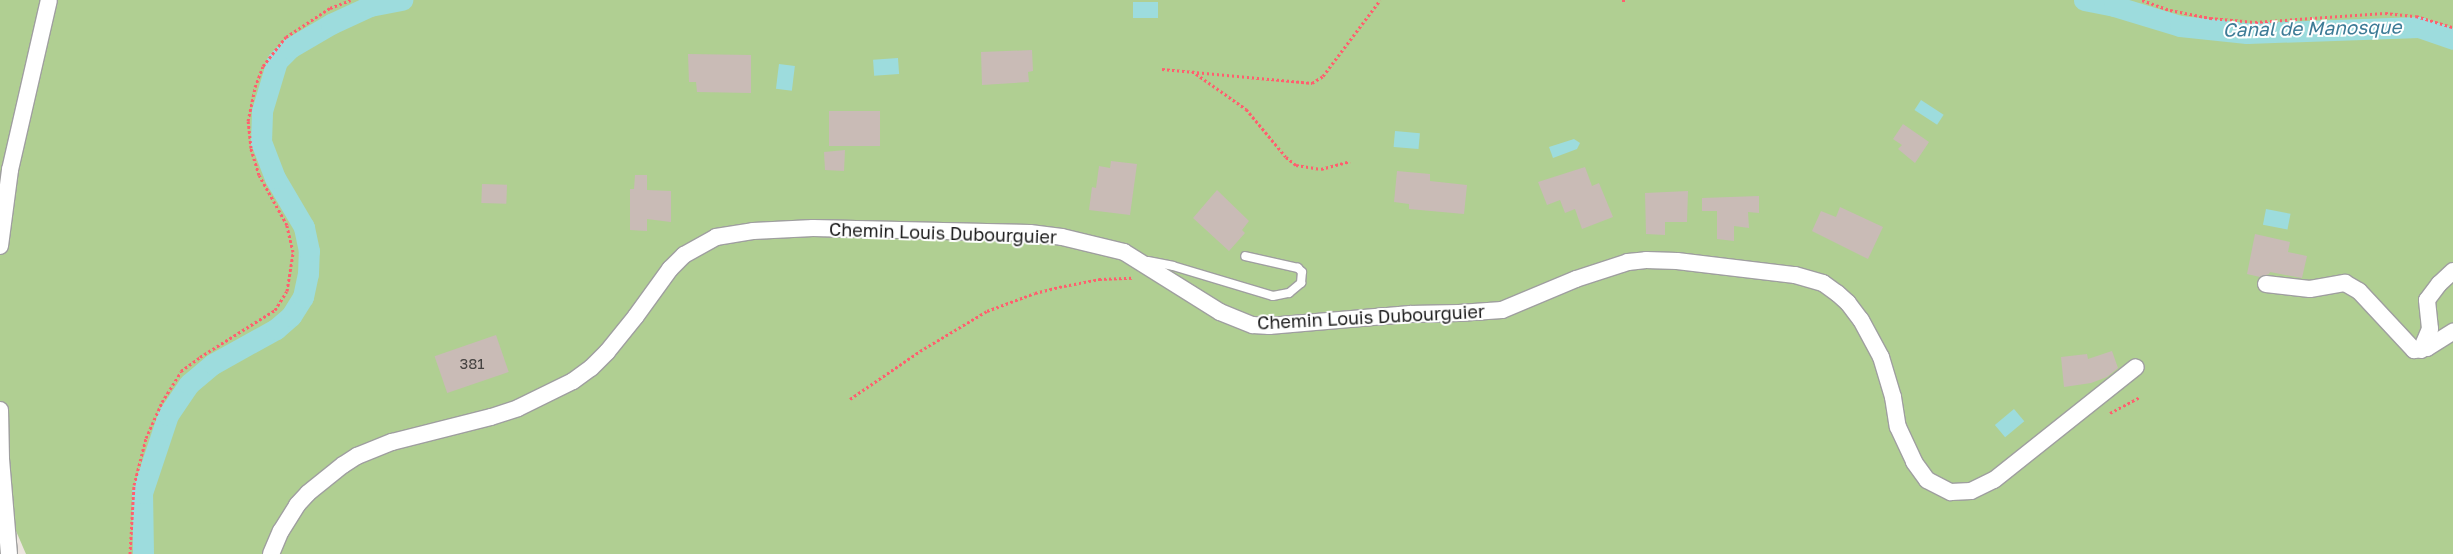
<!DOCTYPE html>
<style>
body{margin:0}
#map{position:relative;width:2453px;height:554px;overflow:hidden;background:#ede6e0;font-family:"Golos Text",sans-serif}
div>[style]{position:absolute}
.forest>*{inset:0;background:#b0cf92}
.water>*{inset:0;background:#9ddcdd;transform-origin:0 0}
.canal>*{height:21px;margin:-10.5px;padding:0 10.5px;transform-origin:10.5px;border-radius:10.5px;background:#9ddcdd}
.building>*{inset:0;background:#c9bbb6;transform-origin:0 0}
.path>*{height:3px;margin-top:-1.5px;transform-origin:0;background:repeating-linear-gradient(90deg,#ff5f6e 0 2.5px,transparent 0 5px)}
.roads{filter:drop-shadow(1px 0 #9f9f9f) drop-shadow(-1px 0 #9f9f9f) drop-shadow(0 1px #9f9f9f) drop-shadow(0 -1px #9f9f9f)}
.service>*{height:8px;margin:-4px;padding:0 4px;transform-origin:4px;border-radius:4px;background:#fff}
.minor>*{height:16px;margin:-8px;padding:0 8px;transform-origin:8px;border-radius:8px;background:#fff}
span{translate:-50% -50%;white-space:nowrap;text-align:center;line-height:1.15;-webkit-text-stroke:4px #fff;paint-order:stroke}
.number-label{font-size:15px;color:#464342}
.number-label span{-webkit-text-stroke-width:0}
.street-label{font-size:18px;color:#1b1b1b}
.water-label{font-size:19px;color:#3d7b96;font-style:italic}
</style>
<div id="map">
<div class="forest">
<div style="clip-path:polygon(0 0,2453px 0,2453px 554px,26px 554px,0 494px)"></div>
</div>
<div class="water">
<div style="left:1158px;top:2px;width:16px;height:25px;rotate:90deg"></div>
<div style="left:898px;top:58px;width:16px;height:25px;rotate:86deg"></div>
<div style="left:779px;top:64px;width:16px;height:25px;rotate:7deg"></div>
<div style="left:1921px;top:100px;width:27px;height:12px;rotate:33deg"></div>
<div style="left:1395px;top:131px;width:25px;height:16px;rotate:5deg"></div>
<div style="clip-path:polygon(1574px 139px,1580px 143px,1577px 149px,1553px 158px,1549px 147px)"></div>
<div style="left:2266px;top:209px;width:25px;height:16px;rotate:11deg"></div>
<div style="left:2014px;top:409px;width:16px;height:25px;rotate:50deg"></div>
</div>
<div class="canal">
<div style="left:2084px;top:0;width:31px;rotate:11deg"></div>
<div style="left:2114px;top:6px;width:69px;rotate:16.9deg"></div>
<div style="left:2180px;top:26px;width:67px;rotate:6deg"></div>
<div style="left:2247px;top:33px;width:172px;rotate:-2deg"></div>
<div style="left:2419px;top:27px;width:36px;rotate:19deg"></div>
<div style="left:143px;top:554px;width:61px;rotate:-90.9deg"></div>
<div style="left:142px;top:493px;width:82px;rotate:-71.6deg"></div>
<div style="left:168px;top:415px;width:37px;rotate:-56deg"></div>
<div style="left:189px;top:384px;width:31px;rotate:-40deg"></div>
<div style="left:213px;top:364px;width:72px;rotate:-29.1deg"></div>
<div style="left:276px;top:329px;width:20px;rotate:-41deg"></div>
<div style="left:291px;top:316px;width:22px;rotate:-58deg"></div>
<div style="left:303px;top:297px;width:24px;rotate:-78deg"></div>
<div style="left:308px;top:274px;width:23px;rotate:-88deg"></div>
<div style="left:309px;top:251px;width:25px;rotate:-102deg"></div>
<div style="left:304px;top:227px;width:57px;rotate:-120.6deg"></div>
<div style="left:275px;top:178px;width:39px;rotate:-111deg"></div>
<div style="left:261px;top:142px;width:31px;rotate:-88deg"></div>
<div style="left:262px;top:111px;width:52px;rotate:-73.3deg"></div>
<div style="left:277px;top:61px;width:18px;rotate:-45deg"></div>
<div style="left:290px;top:48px;width:48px;rotate:-30.3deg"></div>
<div style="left:331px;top:24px;width:43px;rotate:-24.8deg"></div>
<div style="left:370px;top:6px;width:33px;rotate:-11deg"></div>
</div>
<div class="building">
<div style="clip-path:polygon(1032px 50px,1033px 71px,1028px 72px,1029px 82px,982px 85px,981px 52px)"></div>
<div style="clip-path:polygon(688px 54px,751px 55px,751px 93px,697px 92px,696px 82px,689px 82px)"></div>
<div style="left:829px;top:111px;width:51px;height:35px"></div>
<div style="clip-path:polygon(1903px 124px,1929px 142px,1915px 163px,1898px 149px,1902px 145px,1893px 139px)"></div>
<div style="clip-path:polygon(845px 150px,844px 171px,825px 170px,824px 152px)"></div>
<div style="clip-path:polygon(1111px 161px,1137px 164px,1130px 215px,1089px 210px,1092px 187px,1096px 188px,1099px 166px,1110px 168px)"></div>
<div style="clip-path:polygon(1585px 167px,1592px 186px,1599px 183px,1613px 217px,1582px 229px,1575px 209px,1565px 213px,1560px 200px,1547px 205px,1538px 182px)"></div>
<div style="clip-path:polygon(1397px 171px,1430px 174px,1430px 181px,1467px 185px,1464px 214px,1409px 209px,1409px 204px,1394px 202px)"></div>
<div style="clip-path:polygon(635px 175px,647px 175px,647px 190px,671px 191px,671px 222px,647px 219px,647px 231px,630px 230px,630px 189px,634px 189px)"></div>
<div style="left:482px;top:184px;width:25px;height:19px;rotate:2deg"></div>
<div style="clip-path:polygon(1217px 190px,1249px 221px,1242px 230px,1245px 233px,1229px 251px,1193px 218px)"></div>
<div style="clip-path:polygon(1688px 191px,1687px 222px,1665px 222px,1665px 235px,1646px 234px,1645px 193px)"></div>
<div style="clip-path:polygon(1759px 196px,1759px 213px,1748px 212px,1749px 228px,1734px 226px,1734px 241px,1717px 239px,1717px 211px,1702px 211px,1702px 198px)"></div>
<div style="clip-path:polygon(1840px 207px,1883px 227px,1868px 259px,1812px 231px,1821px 211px,1836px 217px)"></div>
<div style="clip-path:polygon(2255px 234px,2290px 242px,2288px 252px,2307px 256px,2302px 278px,2270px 272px,2269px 274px,2260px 277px,2247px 274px)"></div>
<div style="left:496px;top:335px;width:39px;height:65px;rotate:71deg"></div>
<div style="clip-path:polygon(2112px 351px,2118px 368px,2107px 377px,2091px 383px,2064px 387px,2061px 357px,2087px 354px,2088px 359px)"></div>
</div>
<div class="path">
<div style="left:1622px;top:0;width:5px"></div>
<div style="left:2142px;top:0;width:30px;rotate:20deg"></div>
<div style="left:2170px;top:10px;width:41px;rotate:11.3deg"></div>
<div style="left:2210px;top:18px;width:45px;rotate:5.1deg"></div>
<div style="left:2255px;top:22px;width:130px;rotate:-4deg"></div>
<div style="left:2385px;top:13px;width:31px;rotate:6deg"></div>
<div style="left:2416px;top:16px;width:39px;rotate:17deg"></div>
<div style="left:1162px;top:69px;width:151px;rotate:5.3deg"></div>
<div style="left:1312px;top:83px;width:13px;rotate:-32deg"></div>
<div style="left:1323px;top:76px;width:95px;rotate:-53.1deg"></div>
<div style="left:1192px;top:71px;width:66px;rotate:35.1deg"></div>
<div style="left:1246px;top:109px;width:62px;rotate:50.2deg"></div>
<div style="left:1286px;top:157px;width:13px;rotate:39deg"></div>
<div style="left:1296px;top:165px;width:25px;rotate:9deg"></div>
<div style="left:1321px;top:169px;width:30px;rotate:-15deg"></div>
<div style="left:850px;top:399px;width:85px;rotate:-34.4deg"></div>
<div style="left:920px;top:351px;width:78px;rotate:-30.8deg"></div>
<div style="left:987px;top:311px;width:51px;rotate:-20.6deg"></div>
<div style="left:1035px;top:293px;width:30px;rotate:-14deg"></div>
<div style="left:1064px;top:286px;width:36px;rotate:-11deg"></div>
<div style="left:1099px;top:279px;width:33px;rotate:-2deg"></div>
<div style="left:2110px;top:413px;width:34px;rotate:-28deg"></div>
<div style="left:130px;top:554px;width:69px;rotate:-86.7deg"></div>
<div style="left:134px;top:485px;width:49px;rotate:-75.7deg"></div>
<div style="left:146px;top:438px;width:39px;rotate:-66deg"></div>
<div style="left:162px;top:402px;width:36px;rotate:-58deg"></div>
<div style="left:181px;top:371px;width:24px;rotate:-36deg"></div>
<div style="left:200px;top:357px;width:89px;rotate:-32.1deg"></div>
<div style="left:275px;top:310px;width:22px;rotate:-58deg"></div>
<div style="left:287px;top:291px;width:39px;rotate:-81deg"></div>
<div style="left:293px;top:252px;width:28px;rotate:-103deg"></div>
<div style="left:287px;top:225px;width:57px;rotate:-119.2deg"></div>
<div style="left:259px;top:175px;width:28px;rotate:-107deg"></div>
<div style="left:251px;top:148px;width:27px;rotate:-96deg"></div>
<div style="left:248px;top:121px;width:35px;rotate:-78deg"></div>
<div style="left:255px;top:87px;width:22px;rotate:-69deg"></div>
<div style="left:263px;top:66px;width:37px;rotate:-52deg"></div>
<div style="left:286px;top:37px;width:53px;rotate:-33.4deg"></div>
<div style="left:330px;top:8px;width:22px;rotate:-21deg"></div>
</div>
<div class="roads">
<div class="service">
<div style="left:1148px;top:261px;width:25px;rotate:11deg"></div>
<div style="left:1173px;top:266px;width:104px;rotate:16.7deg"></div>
<div style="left:1273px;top:296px;width:16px;rotate:-11deg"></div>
<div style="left:1289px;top:293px;width:16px;rotate:-40deg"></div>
<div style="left:1301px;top:283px;width:11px;rotate:-85deg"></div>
<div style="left:1302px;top:272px;width:6px;rotate:-135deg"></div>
<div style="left:1298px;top:268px;width:54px;rotate:-167.2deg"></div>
</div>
<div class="minor">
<div style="left:0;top:246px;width:77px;rotate:-82.5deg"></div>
<div style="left:10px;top:170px;width:174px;rotate:-77.1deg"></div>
<div style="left:2266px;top:284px;width:44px;rotate:6.5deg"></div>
<div style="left:2310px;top:289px;width:36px;rotate:-10deg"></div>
<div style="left:2345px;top:283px;width:16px;rotate:30deg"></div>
<div style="left:2359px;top:291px;width:81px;rotate:47deg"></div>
<div style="left:2414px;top:350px;width:13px;rotate:-9deg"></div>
<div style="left:2427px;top:348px;width:31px;rotate:-32deg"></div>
<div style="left:2421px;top:350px;width:23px;rotate:-67deg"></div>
<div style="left:2430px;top:329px;width:29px;rotate:-96deg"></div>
<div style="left:2427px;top:300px;width:20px;rotate:-53deg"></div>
<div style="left:2439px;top:284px;width:19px;rotate:-43deg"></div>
<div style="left:0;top:410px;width:49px;rotate:88.8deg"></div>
<div style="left:1px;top:459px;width:95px;rotate:85.2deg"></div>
<div style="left:271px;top:554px;width:25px;rotate:-67deg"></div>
<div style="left:281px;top:531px;width:31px;rotate:-58deg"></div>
<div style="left:297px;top:505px;width:16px;rotate:-47deg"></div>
<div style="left:308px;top:493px;width:45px;rotate:-38.7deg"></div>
<div style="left:343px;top:465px;width:17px;rotate:-33deg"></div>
<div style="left:357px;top:456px;width:38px;rotate:-22deg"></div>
<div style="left:392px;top:442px;width:102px;rotate:-14.2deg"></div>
<div style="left:491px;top:417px;width:28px;rotate:-18deg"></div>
<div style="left:518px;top:408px;width:61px;rotate:-26.1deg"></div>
<div style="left:573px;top:381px;width:22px;rotate:-36deg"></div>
<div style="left:591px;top:368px;width:23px;rotate:-45deg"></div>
<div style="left:607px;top:352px;width:46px;rotate:-51.1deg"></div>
<div style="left:636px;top:316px;width:58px;rotate:-54.1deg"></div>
<div style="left:670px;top:269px;width:20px;rotate:-45deg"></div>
<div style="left:684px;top:255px;width:37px;rotate:-29deg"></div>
<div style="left:716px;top:237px;width:37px;rotate:-9deg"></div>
<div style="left:753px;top:231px;width:60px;rotate:-2.9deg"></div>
<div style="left:813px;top:228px;width:217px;rotate:1.3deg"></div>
<div style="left:1030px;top:233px;width:32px;rotate:7deg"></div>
<div style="left:1062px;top:237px;width:64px;rotate:13.6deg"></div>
<div style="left:1124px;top:252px;width:113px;rotate:32deg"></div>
<div style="left:1220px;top:312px;width:35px;rotate:22deg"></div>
<div style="left:1253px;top:325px;width:16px;rotate:4deg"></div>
<div style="left:1269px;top:326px;width:142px;rotate:-4.9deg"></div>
<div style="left:1410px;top:314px;width:49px;rotate:-1.2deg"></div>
<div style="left:1459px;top:313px;width:43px;rotate:-4deg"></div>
<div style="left:1502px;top:310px;width:80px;rotate:-22.7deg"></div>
<div style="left:1576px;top:279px;width:55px;rotate:-18.1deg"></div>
<div style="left:1628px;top:262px;width:18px;rotate:-6deg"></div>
<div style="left:1646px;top:260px;width:31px;rotate:2deg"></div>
<div style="left:1677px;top:261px;width:119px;rotate:6.8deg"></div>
<div style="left:1795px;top:275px;width:29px;rotate:16deg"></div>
<div style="left:1823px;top:283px;width:17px;rotate:36deg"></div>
<div style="left:1837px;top:293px;width:15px;rotate:42deg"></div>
<div style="left:1848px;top:303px;width:21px;rotate:53deg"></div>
<div style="left:1861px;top:320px;width:42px;rotate:61.6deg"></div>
<div style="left:1881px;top:357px;width:42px;rotate:73.3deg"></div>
<div style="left:1893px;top:397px;width:30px;rotate:81deg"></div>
<div style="left:1898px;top:427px;width:38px;rotate:65deg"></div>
<div style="left:1914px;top:462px;width:22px;rotate:54deg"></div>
<div style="left:1927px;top:480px;width:27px;rotate:27deg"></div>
<div style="left:1951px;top:492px;width:20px;rotate:-3deg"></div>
<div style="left:1971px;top:491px;width:25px;rotate:-26deg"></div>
<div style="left:1994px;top:480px;width:181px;rotate:-38.5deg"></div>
</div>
</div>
<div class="number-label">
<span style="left:472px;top:364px">381</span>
</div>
<div class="street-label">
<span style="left:943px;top:233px;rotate:2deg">Chemin Louis Dubourguier</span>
<span style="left:1371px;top:317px;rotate:-3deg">Chemin Louis Dubourguier</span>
</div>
<div class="water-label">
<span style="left:2312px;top:28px;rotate:-1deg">Canal de Manosque</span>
</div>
</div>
